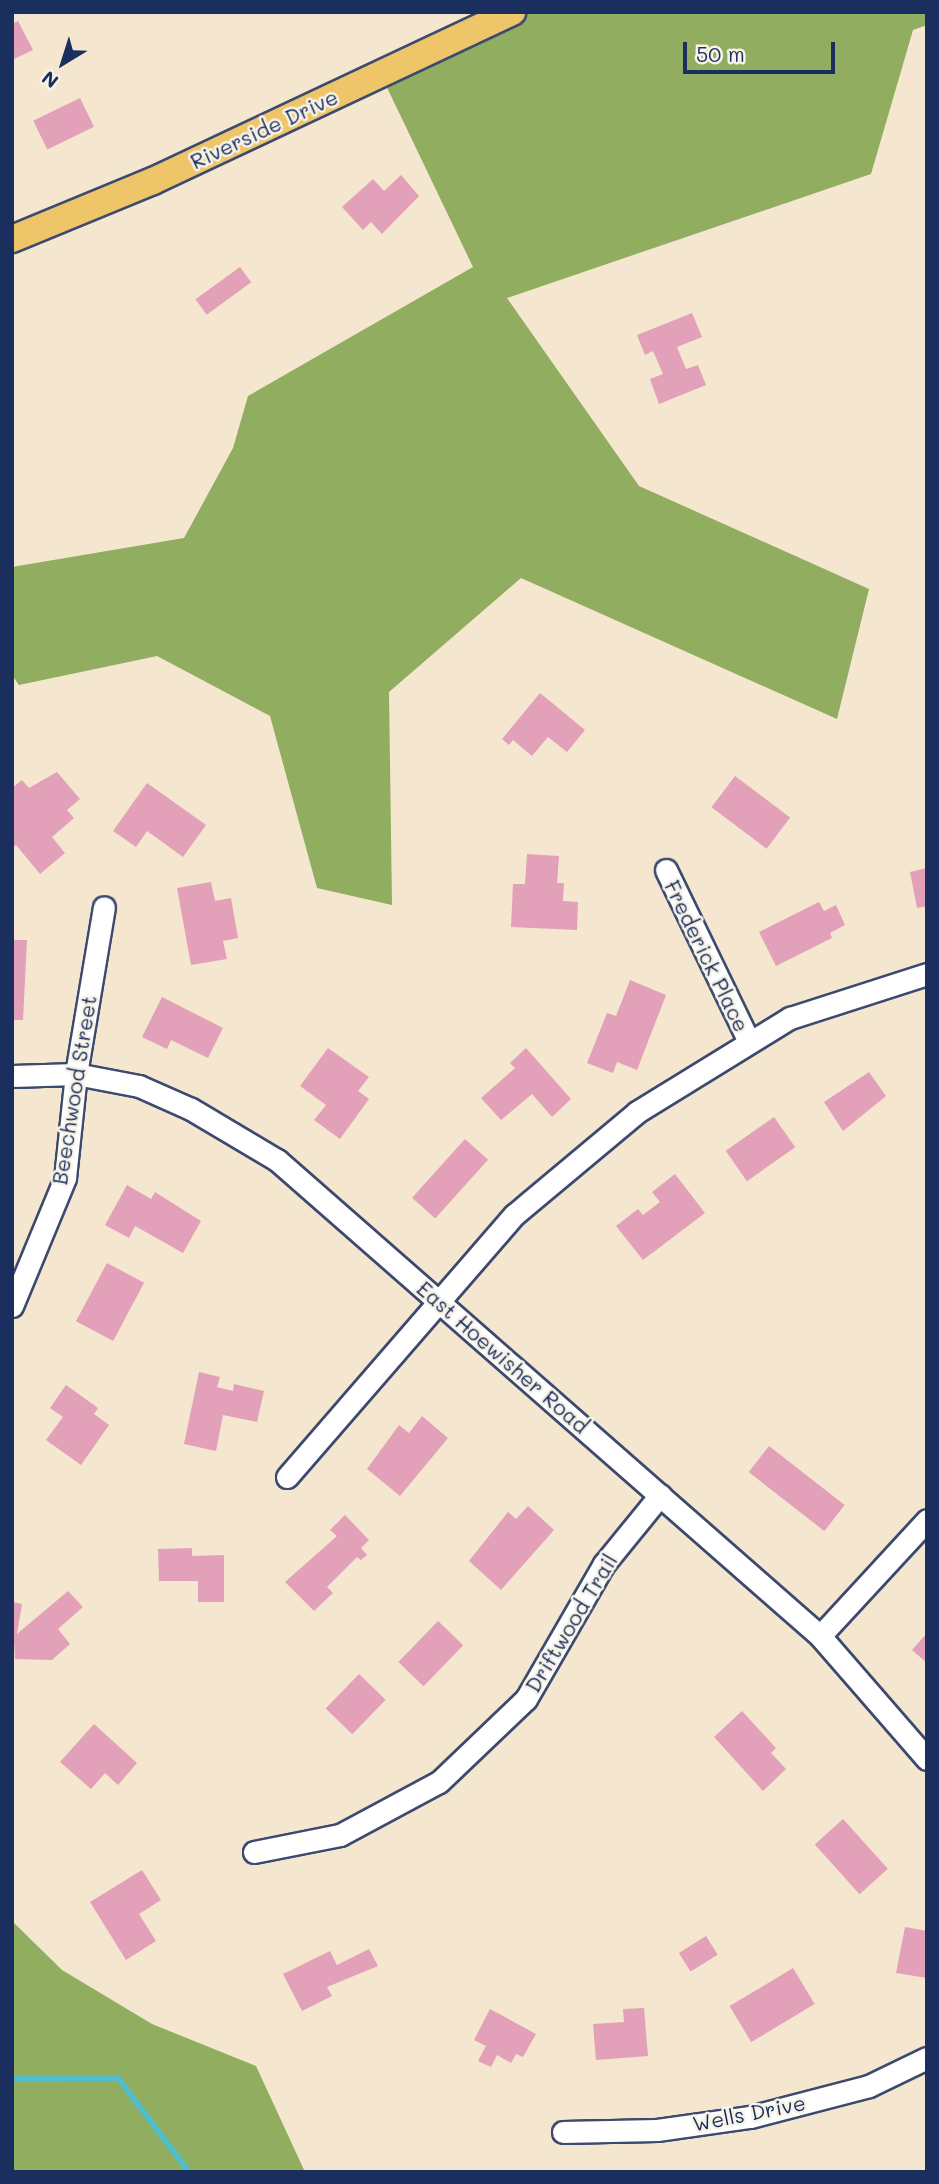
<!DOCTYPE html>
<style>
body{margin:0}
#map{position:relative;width:939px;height:2184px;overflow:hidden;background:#f5e6cf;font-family:Mali,sans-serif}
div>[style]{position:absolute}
.forest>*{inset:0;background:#90ad60}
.stream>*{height:6px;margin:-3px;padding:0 3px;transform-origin:3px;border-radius:3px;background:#51bec9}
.building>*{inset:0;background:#e2a0b9;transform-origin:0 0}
.roads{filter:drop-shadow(2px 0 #3c4a6f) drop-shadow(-2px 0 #3c4a6f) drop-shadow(0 2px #3c4a6f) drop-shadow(0 -2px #3c4a6f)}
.minor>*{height:21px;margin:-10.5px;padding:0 10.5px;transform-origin:10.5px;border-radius:10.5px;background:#fff}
.major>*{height:26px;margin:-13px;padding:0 13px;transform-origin:13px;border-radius:13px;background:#eec569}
span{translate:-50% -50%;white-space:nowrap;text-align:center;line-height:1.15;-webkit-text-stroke:5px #f7f3e8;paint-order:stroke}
.street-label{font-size:21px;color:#1b2f5e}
.frame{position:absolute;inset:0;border:14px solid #1b2f5e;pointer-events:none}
.north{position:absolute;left:28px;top:28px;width:70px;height:70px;-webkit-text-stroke:5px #f7f3e8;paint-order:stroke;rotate:218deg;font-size:19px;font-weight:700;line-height:28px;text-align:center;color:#1b2f5e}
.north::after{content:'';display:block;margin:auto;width:24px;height:32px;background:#1b2f5e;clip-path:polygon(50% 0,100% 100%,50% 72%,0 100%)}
.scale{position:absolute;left:683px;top:42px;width:152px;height:32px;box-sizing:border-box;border:4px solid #1b2f5e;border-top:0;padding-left:9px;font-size:21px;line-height:24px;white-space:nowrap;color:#1b2f5e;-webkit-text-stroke:5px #f7f3e8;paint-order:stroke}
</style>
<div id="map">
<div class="forest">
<div style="clip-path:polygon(512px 12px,927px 12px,927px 25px,913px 30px,871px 174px,507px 298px,639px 486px,869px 589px,837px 719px,521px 578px,389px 692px,392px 905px,317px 888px,270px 716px,157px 656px,19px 685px,12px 675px,12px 567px,184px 538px,233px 448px,248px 396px,473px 267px,381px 75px)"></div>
<div style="clip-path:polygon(12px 1921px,62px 1970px,152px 2024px,256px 2066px,305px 2172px,12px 2172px)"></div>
</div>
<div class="stream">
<div style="left:12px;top:2079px;width:106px;rotate:-0.5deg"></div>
<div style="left:118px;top:2078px;width:118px;rotate:52.9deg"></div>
</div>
<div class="building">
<div style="clip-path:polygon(18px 21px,33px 50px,12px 60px,12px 24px)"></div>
<div style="left:80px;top:98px;width:32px;height:52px;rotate:64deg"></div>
<div style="clip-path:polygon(401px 175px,419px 196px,382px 234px,371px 222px,363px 230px,342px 207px,373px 179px,384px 191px)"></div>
<div style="left:240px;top:267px;width:19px;height:55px;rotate:54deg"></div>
<div style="clip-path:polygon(692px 313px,702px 337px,677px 347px,686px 369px,698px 365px,706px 385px,659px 404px,650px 379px,663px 374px,653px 351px,645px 355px,637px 335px)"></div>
<div style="clip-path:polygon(540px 693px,585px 730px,567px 752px,548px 737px,532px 756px,513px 740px,509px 745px,502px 739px)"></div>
<div style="clip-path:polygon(57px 772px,80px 799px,67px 810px,74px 818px,52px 837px,65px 853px,40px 874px,16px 845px,12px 848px,12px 788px,22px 780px,29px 788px)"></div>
<div style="left:735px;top:776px;width:69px;height:39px;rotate:37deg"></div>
<div style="clip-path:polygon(147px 783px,206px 825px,183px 857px,147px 831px,136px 847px,113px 831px)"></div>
<div style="clip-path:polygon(527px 854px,559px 856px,557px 883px,564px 883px,563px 901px,578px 902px,577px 930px,511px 927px,513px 884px,525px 884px)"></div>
<div style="clip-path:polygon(927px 868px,927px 906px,917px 908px,910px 872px)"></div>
<div style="clip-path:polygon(211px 882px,215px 901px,231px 898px,238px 938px,223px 941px,227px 959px,191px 965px,177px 888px)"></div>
<div style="clip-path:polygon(819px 902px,824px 911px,836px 905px,845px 925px,830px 933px,832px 938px,776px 966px,759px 932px)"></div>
<div style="clip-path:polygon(12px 940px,27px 940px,23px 1020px,12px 1020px)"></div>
<div style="clip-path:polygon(630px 980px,666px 995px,637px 1070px,617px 1062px,613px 1073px,587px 1063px,607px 1013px,616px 1016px)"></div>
<div style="clip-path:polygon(162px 997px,223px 1028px,208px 1058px,171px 1040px,167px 1049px,142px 1037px)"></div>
<div style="clip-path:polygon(328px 1048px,369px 1077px,358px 1091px,369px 1099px,340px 1139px,314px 1120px,326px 1105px,300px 1086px)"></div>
<div style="clip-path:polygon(526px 1048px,571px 1099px,552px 1117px,532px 1094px,501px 1120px,481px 1098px,515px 1068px,510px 1063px)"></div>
<div style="clip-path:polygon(869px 1072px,886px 1096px,843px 1131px,824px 1102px)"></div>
<div style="left:774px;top:1117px;width:37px;height:59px;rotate:55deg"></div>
<div style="left:465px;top:1139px;width:31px;height:79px;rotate:42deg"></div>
<div style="clip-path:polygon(675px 1174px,705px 1213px,643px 1260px,616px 1226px,638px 1209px,643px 1215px,660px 1202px,652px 1192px)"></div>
<div style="clip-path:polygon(127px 1185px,151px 1199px,155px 1192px,201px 1221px,183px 1253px,135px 1226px,129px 1238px,105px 1225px)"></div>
<div style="left:107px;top:1263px;width:42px;height:66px;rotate:28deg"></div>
<div style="clip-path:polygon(199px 1372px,220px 1377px,217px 1387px,233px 1391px,234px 1384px,264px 1391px,257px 1422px,223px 1415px,216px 1451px,184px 1444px)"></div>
<div style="clip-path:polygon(66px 1385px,98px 1408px,94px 1414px,109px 1425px,81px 1465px,46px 1440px,63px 1417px,50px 1408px)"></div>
<div style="clip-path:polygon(422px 1416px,448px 1438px,400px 1496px,367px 1469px,399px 1425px,409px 1433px)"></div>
<div style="left:769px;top:1446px;width:96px;height:33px;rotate:38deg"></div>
<div style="clip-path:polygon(528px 1506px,554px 1530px,501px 1590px,469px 1561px,508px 1512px,516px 1519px)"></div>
<div style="clip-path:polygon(345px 1515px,369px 1540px,361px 1548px,367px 1555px,361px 1560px,357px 1557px,327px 1587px,333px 1593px,314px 1611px,285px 1582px,337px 1536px,330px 1530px)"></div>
<div style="clip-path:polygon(192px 1548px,192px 1556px,224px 1555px,224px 1602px,198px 1602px,198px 1581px,159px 1581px,158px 1549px)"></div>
<div style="clip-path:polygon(68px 1591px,83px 1607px,58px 1629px,70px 1644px,52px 1660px,15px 1659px,12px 1602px,22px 1604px,17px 1634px)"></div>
<div style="left:438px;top:1621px;width:35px;height:57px;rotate:44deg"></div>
<div style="clip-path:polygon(927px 1633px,927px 1663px,912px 1650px)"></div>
<div style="left:359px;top:1674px;width:37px;height:48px;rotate:44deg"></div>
<div style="clip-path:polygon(742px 1711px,776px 1748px,771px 1753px,786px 1769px,763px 1791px,714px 1737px)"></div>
<div style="clip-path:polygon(94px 1724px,137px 1763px,118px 1785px,105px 1773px,91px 1789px,60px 1762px)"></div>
<div style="left:843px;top:1819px;width:67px;height:38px;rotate:48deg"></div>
<div style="clip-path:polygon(142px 1870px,161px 1900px,139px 1914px,156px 1941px,126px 1960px,90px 1902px)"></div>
<div style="clip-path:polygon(905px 1927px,927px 1931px,927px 1978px,896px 1973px)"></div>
<div style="left:706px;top:1936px;width:22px;height:32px;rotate:58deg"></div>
<div style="clip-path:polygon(369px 1949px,378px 1966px,327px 1987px,332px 1996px,302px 2011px,283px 1974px,330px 1951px,337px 1965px)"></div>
<div style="left:793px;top:1968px;width:42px;height:74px;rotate:59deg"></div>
<div style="clip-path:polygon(644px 2008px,648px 2056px,596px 2060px,593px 2024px,624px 2022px,623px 2009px)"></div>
<div style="clip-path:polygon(490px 2009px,536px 2034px,523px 2057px,516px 2054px,511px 2063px,497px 2055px,491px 2067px,478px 2061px,486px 2046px,474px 2040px)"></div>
</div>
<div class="roads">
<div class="minor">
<div style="left:666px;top:870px;width:191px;rotate:64.2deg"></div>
<div style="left:12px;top:1076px;width:64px;rotate:-1.8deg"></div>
<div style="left:76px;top:1074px;width:64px;rotate:10.8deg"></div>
<div style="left:139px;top:1086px;width:57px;rotate:23.9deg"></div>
<div style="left:191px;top:1109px;width:100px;rotate:30.7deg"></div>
<div style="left:277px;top:1160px;width:722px;rotate:41.24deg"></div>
<div style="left:820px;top:1636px;width:163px;rotate:49deg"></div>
<div style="left:12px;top:1306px;width:139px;rotate:-67.5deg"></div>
<div style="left:65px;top:1178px;width:105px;rotate:-84deg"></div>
<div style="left:76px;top:1074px;width:169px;rotate:-80.5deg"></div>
<div style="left:287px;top:1477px;width:347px;rotate:-49.1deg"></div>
<div style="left:514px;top:1215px;width:160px;rotate:-39.9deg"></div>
<div style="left:637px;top:1112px;width:180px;rotate:-31.6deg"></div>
<div style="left:790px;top:1018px;width:144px;rotate:-17.8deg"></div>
<div style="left:820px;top:1636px;width:158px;rotate:-47.3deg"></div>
<div style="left:254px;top:1852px;width:88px;rotate:-11.2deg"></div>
<div style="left:340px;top:1835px;width:112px;rotate:-28.2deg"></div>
<div style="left:439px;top:1782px;width:120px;rotate:-43.7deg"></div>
<div style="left:526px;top:1699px;width:156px;rotate:-60deg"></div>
<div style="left:604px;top:1564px;width:89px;rotate:-50.9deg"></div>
<div style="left:563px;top:2132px;width:94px;rotate:-1.2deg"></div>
<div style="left:657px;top:2130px;width:94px;rotate:-8deg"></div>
<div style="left:750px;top:2117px;width:123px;rotate:-14.6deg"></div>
<div style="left:869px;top:2086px;width:64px;rotate:-25.8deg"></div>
</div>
<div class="major">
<div style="left:12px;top:239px;width:152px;rotate:-22.4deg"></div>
<div style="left:153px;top:181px;width:397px;rotate:-25.2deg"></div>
</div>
</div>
<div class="street-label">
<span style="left:264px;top:129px;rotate:-25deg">Riverside Drive</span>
<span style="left:707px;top:956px;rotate:64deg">Frederick Place</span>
<span style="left:74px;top:1090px;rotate:-81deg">Beechwood Street</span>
<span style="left:503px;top:1357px;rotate:41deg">East Hoewisher Road</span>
<span style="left:571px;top:1623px;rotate:-59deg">Driftwood Trail</span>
<span style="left:749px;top:2113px;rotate:-11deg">Wells Drive</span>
</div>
<div class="frame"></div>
<div class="north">N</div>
<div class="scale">50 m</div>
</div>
